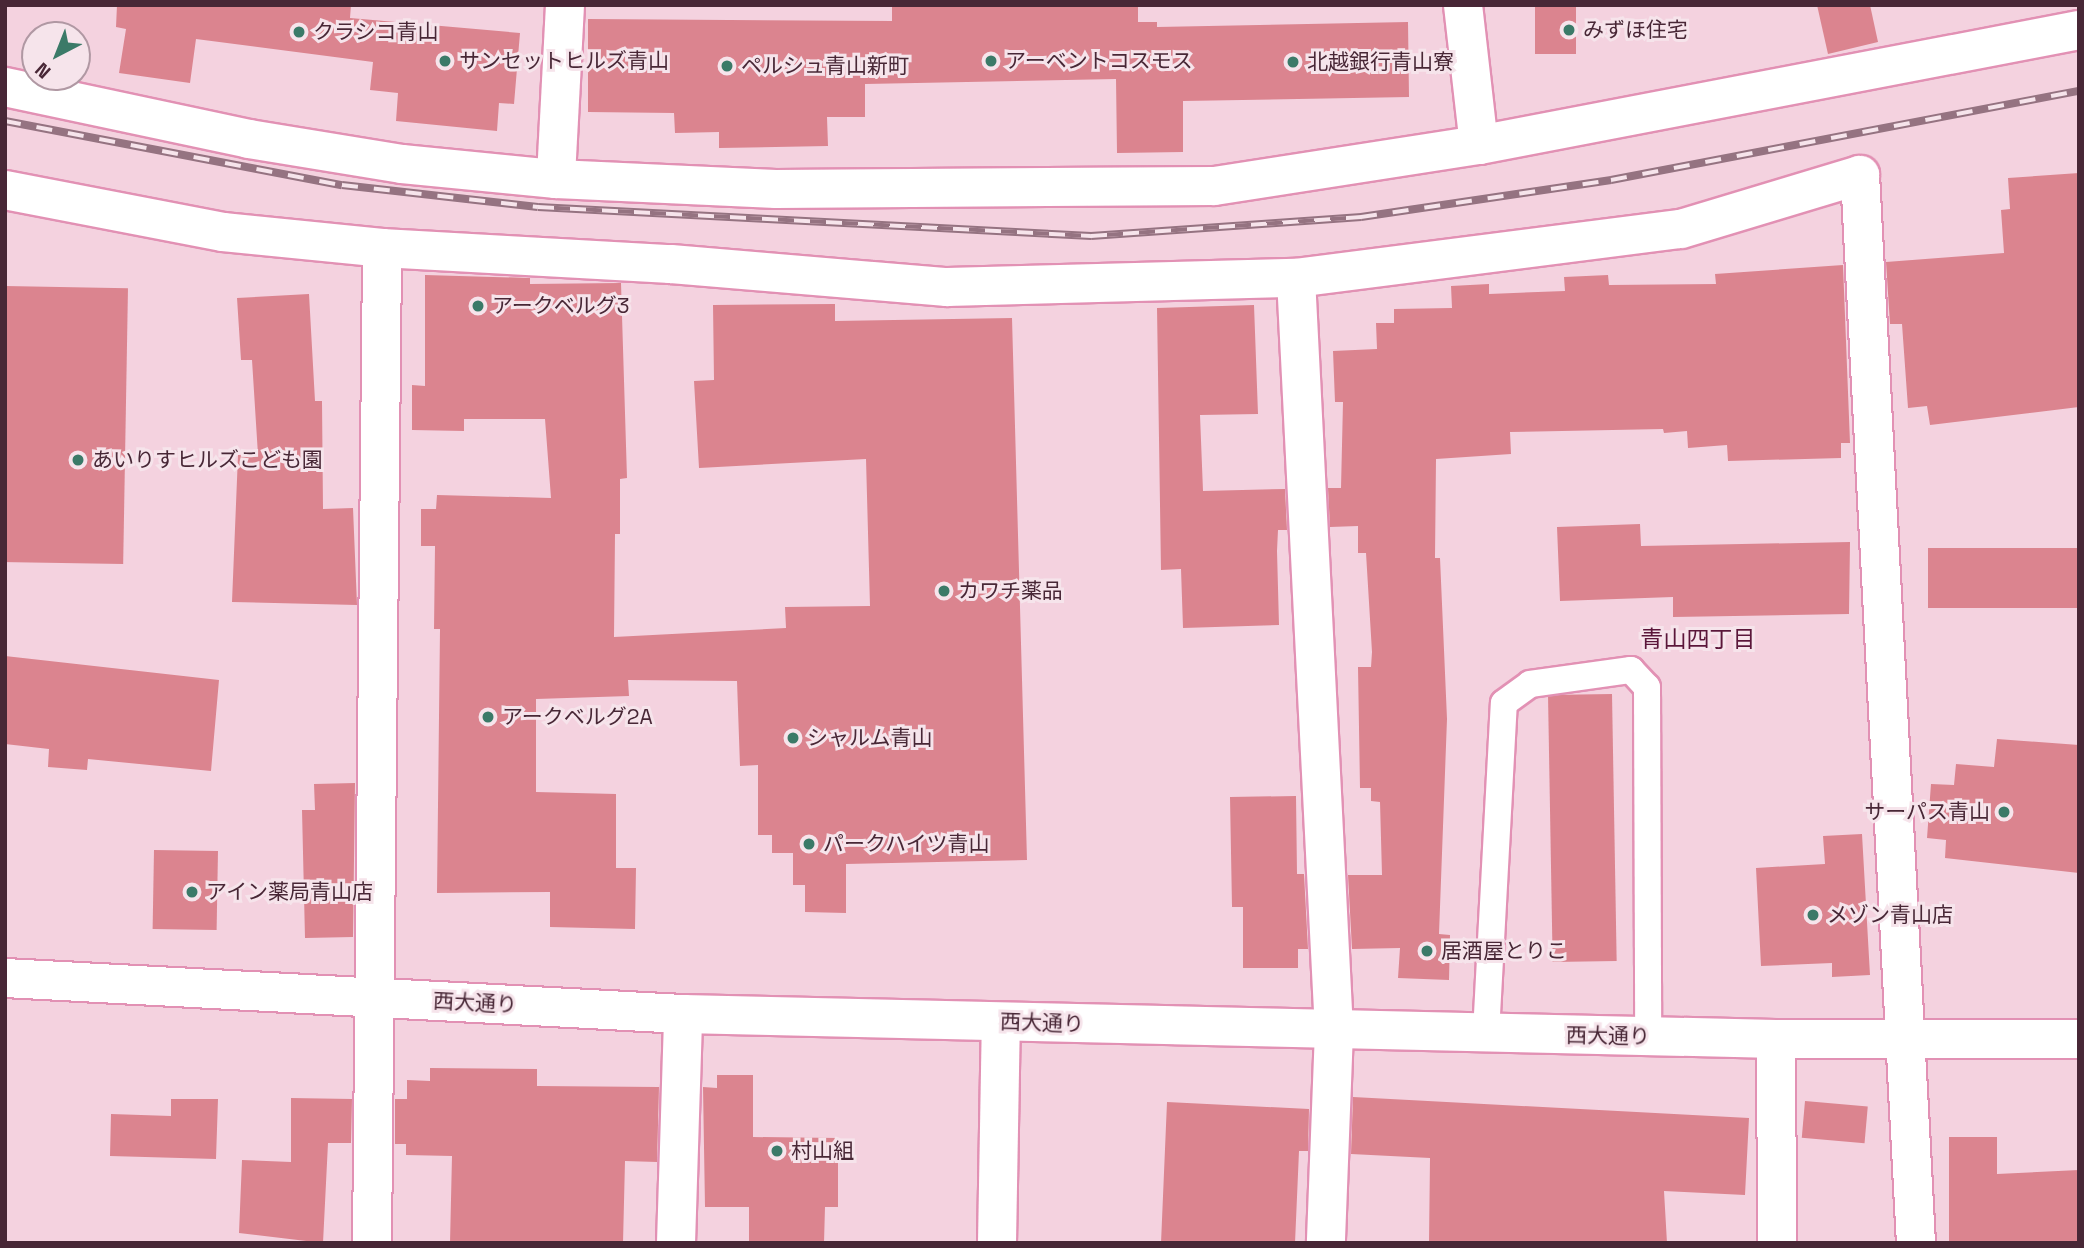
<!DOCTYPE html>
<meta charset="utf-8">
<style>
body{margin:0}
#map{position:relative;width:2084px;height:1248px;overflow:hidden;background:#f4d2df;font-family:"Space Grotesk","Noto Sans JP",sans-serif}
div>[style]{position:absolute}
.building>*{inset:0;background:#db848f;transform-origin:0 0}
.roads{filter:drop-shadow(2px 0 #e291b4) drop-shadow(-2px 0 #e291b4) drop-shadow(0 2px #e291b4) drop-shadow(0 -2px #e291b4)}
.service>*{height:26px;margin:-13px;padding:0 13px;transform-origin:13px;border-radius:13px;background:#fff}
.minor>*{height:38px;margin:-19px;padding:0 19px;transform-origin:19px;border-radius:19px;background:#fff}
.tertiary>*{height:38px;margin:-19px;padding:0 19px;transform-origin:19px;border-radius:19px;background:#fff}
.rail>*{height:8px;margin-top:-4px;transform-origin:0;background:repeating-linear-gradient(90deg,#f6e4eb 0 16px,#957381 0 32px);box-sizing:border-box;border-block:2px solid #957381}
.dots>*{width:19px;height:19px;translate:-50% -50%;box-sizing:border-box;border:4px solid #f6e4eb;border-radius:50%}
span{translate:-50% -50%;white-space:nowrap;text-align:center;line-height:1.15;-webkit-text-stroke:6px #f6e4eb;paint-order:stroke}
.poi-label{font-size:21px;color:#482736}
.left{translate:0 -50%;text-align:left}
.right{translate:-100% -50%;text-align:right}
.street-label{font-size:21px;color:#482736}
.neighbourhood-label{font-size:23px;color:#5b163a}
.frame{position:absolute;inset:0;border:7px solid #482736;pointer-events:none}
.north{position:absolute;left:21px;top:21px;width:70px;height:70px;box-sizing:border-box;background:#f6e4eb;border:2px solid #b098a3;border-radius:50%;rotate:222deg;font-size:19px;font-weight:700;line-height:28px;text-align:center;color:#482736}
.north::after{content:'';display:block;margin:auto;width:24px;height:32px;background:#3b7a68;clip-path:polygon(50% 0,100% 100%,50% 72%,0 100%)}
</style>
<div id="map">
<div class="building">
<div style="clip-path:polygon(117px 5px,351px 5px,350px 18px,520px 33px,514px 104px,499px 103px,497px 131px,396px 121px,398px 93px,370px 90px,373px 62px,196px 39px,190px 83px,119px 73px,126px 29px,116px 27px)"></div>
<div style="clip-path:polygon(1138px 5px,1138px 22px,1157px 22px,1157px 27px,1408px 22px,1409px 97px,1183px 101px,1183px 152px,1117px 153px,1116px 79px,865px 84px,865px 117px,827px 117px,828px 146px,719px 148px,719px 132px,675px 133px,674px 113px,588px 112px,588px 19px,892px 21px,892px 7px)"></div>
<div style="left:1535px;top:5px;width:41px;height:49px"></div>
<div style="clip-path:polygon(1817px 5px,1870px 5px,1878px 42px,1828px 54px)"></div>
<div style="clip-path:polygon(2079px 173px,2079px 407px,1930px 425px,1927px 406px,1908px 408px,1902px 324px,1890px 324px,1886px 262px,2004px 253px,2001px 210px,2010px 209px,2008px 178px)"></div>
<div style="clip-path:polygon(1843px 265px,1850px 443px,1841px 443px,1841px 458px,1728px 461px,1727px 445px,1688px 448px,1687px 431px,1664px 433px,1663px 429px,1510px 432px,1511px 454px,1436px 459px,1435px 558px,1440px 558px,1447px 719px,1439px 934px,1450px 935px,1449px 980px,1398px 978px,1400px 948px,1352px 949px,1348px 875px,1382px 875px,1380px 802px,1371px 801px,1371px 788px,1360px 788px,1358px 667px,1371px 667px,1372px 652px,1366px 553px,1358px 553px,1358px 526px,1330px 527px,1328px 488px,1341px 488px,1343px 402px,1335px 402px,1333px 351px,1377px 349px,1376px 323px,1394px 323px,1394px 309px,1452px 308px,1451px 286px,1489px 284px,1489px 294px,1565px 291px,1564px 277px,1608px 275px,1609px 285px,1716px 284px,1715px 274px)"></div>
<div style="clip-path:polygon(425px 275px,530px 278px,530px 284px,621px 283px,627px 478px,620px 479px,620px 534px,615px 534px,614px 637px,786px 628px,785px 607px,870px 606px,866px 459px,699px 468px,694px 381px,714px 380px,713px 305px,835px 304px,835px 321px,1012px 318px,1027px 860px,846px 864px,846px 913px,805px 912px,805px 885px,793px 885px,793px 853px,772px 853px,772px 835px,758px 835px,758px 765px,740px 766px,737px 681px,628px 680px,629px 696px,536px 699px,536px 792px,616px 794px,616px 868px,636px 868px,635px 929px,550px 927px,550px 892px,437px 893px,440px 629px,434px 629px,435px 546px,421px 546px,421px 509px,436px 509px,437px 495px,551px 498px,545px 419px,464px 419px,464px 431px,412px 430px,412px 385px,425px 386px)"></div>
<div style="left:5px;top:286px;width:123px;height:276px;rotate:1deg"></div>
<div style="clip-path:polygon(309px 294px,315px 401px,322px 401px,323px 509px,353px 508px,357px 605px,232px 602px,238px 455px,258px 455px,252px 360px,241px 360px,237px 298px)"></div>
<div style="clip-path:polygon(1254px 305px,1258px 414px,1200px 415px,1203px 491px,1285px 489px,1287px 530px,1278px 530px,1277px 551px,1279px 625px,1183px 628px,1181px 569px,1161px 570px,1157px 308px)"></div>
<div style="clip-path:polygon(1640px 524px,1641px 546px,1850px 542px,1849px 614px,1673px 617px,1673px 597px,1560px 601px,1557px 527px)"></div>
<div style="left:2079px;top:548px;width:60px;height:151px;rotate:90deg"></div>
<div style="clip-path:polygon(5px 656px,219px 680px,211px 771px,88px 759px,87px 770px,48px 767px,49px 749px,5px 744px)"></div>
<div style="left:1612px;top:694px;width:267px;height:64px;rotate:89deg"></div>
<div style="clip-path:polygon(1997px 739px,2079px 745px,2079px 873px,1945px 858px,1946px 840px,1927px 838px,1931px 784px,1954px 785px,1956px 764px,1994px 767px)"></div>
<div style="clip-path:polygon(355px 783px,353px 937px,305px 938px,302px 810px,315px 810px,314px 784px)"></div>
<div style="clip-path:polygon(1296px 796px,1297px 874px,1304px 874px,1308px 949px,1298px 949px,1298px 968px,1243px 968px,1243px 907px,1232px 907px,1230px 797px)"></div>
<div style="clip-path:polygon(1862px 834px,1870px 975px,1832px 977px,1832px 963px,1761px 966px,1756px 868px,1825px 864px,1823px 836px)"></div>
<div style="left:154px;top:850px;width:64px;height:79px;rotate:1deg"></div>
<div style="clip-path:polygon(430px 1068px,537px 1069px,537px 1086px,659px 1087px,657px 1162px,625px 1161px,623px 1243px,450px 1243px,452px 1156px,406px 1155px,406px 1144px,395px 1144px,395px 1099px,407px 1099px,407px 1080px,430px 1081px)"></div>
<div style="clip-path:polygon(717px 1075px,753px 1075px,753px 1137px,838px 1138px,838px 1207px,825px 1207px,824px 1243px,749px 1243px,749px 1207px,705px 1207px,703px 1087px,717px 1088px)"></div>
<div style="clip-path:polygon(1353px 1097px,1749px 1118px,1745px 1195px,1664px 1191px,1667px 1243px,1429px 1243px,1430px 1158px,1351px 1154px)"></div>
<div style="clip-path:polygon(291px 1098px,352px 1099px,351px 1143px,328px 1143px,323px 1243px,239px 1233px,242px 1160px,291px 1162px)"></div>
<div style="clip-path:polygon(171px 1099px,218px 1099px,216px 1159px,110px 1156px,111px 1114px,171px 1116px)"></div>
<div style="left:1805px;top:1101px;width:63px;height:37px;rotate:5deg"></div>
<div style="clip-path:polygon(1167px 1102px,1309px 1109px,1308px 1151px,1299px 1151px,1295px 1243px,1161px 1243px)"></div>
<div style="clip-path:polygon(1949px 1137px,1997px 1137px,1997px 1174px,2079px 1170px,2079px 1243px,1949px 1243px)"></div>
</div>
<div class="roads">
<div class="service">
<div style="left:1486px;top:1033px;width:330px;rotate:-86.9deg"></div>
<div style="left:1504px;top:703px;width:32px;rotate:-36deg"></div>
<div style="left:1530px;top:684px;width:102px;rotate:-7.9deg"></div>
<div style="left:1631px;top:670px;width:23px;rotate:47deg"></div>
<div style="left:1647px;top:687px;width:350px;rotate:89.8deg"></div>
</div>
<div class="minor">
<div style="left:565px;top:5px;width:174px;rotate:93deg"></div>
<div style="left:556px;top:179px;width:220px;rotate:2.6deg"></div>
<div style="left:776px;top:189px;width:438px;rotate:-0.4deg"></div>
<div style="left:1214px;top:186px;width:268px;rotate:-8.8deg"></div>
<div style="left:1479px;top:145px;width:611px;rotate:-10.85deg"></div>
<div style="left:1463px;top:5px;width:141px;rotate:83.5deg"></div>
<div style="left:5px;top:87px;width:249px;rotate:12deg"></div>
<div style="left:249px;top:139px;width:155px;rotate:9.3deg"></div>
<div style="left:402px;top:164px;width:155px;rotate:5.6deg"></div>
<div style="left:5px;top:190px;width:222px;rotate:10.9deg"></div>
<div style="left:223px;top:232px;width:160px;rotate:5.7deg"></div>
<div style="left:382px;top:248px;width:289px;rotate:3.2deg"></div>
<div style="left:671px;top:264px;width:277px;rotate:4.8deg"></div>
<div style="left:947px;top:287px;width:349px;rotate:-1.5deg"></div>
<div style="left:1296px;top:278px;width:388px;rotate:-7.3deg"></div>
<div style="left:1681px;top:229px;width:187px;rotate:-16.8deg"></div>
<div style="left:1860px;top:175px;width:1069px;rotate:87deg"></div>
<div style="left:1296px;top:278px;width:754px;rotate:87.11deg"></div>
<div style="left:1334px;top:1031px;width:212px;rotate:92.2deg"></div>
<div style="left:1776px;top:1039px;width:204px;rotate:89.7deg"></div>
<div style="left:372px;top:1243px;width:995px;rotate:-89.42deg"></div>
<div style="left:676px;top:1243px;width:229px;rotate:-88.2deg"></div>
<div style="left:997px;top:1243px;width:221px;rotate:-89deg"></div>
</div>
<div class="tertiary">
<div style="left:5px;top:978px;width:679px;rotate:3.04deg"></div>
<div style="left:683px;top:1014px;width:1093px;rotate:1.31deg"></div>
<div style="left:1776px;top:1039px;width:303px"></div>
</div>
</div>
<div class="rail">
<div style="left:5px;top:121px;width:343px;rotate:10.8deg"></div>
<div style="left:342px;top:185px;width:197px;rotate:6.4deg"></div>
<div style="left:538px;top:207px;width:554px;rotate:3deg"></div>
<div style="left:1091px;top:236px;width:271px;rotate:-4deg"></div>
<div style="left:1361px;top:217px;width:253px;rotate:-8.4deg"></div>
<div style="left:1611px;top:180px;width:476px;rotate:-10.8deg"></div>
</div>
<div class="dots">
<div style="left:1569px;top:30px;background:#3b7a68"></div>
<div style="left:299px;top:32px;background:#3b7a68"></div>
<div style="left:445px;top:61px;background:#3b7a68"></div>
<div style="left:991px;top:61px;background:#3b7a68"></div>
<div style="left:1293px;top:62px;background:#3b7a68"></div>
<div style="left:727px;top:66px;background:#3b7a68"></div>
<div style="left:478px;top:306px;background:#3b7a68"></div>
<div style="left:78px;top:460px;background:#3b7a68"></div>
<div style="left:944px;top:591px;background:#3b7a68"></div>
<div style="left:488px;top:717px;background:#3b7a68"></div>
<div style="left:793px;top:738px;background:#3b7a68"></div>
<div style="left:2004px;top:812px;background:#3b7a68"></div>
<div style="left:809px;top:844px;background:#3b7a68"></div>
<div style="left:192px;top:892px;background:#3b7a68"></div>
<div style="left:1813px;top:915px;background:#3b7a68"></div>
<div style="left:1427px;top:951px;background:#3b7a68"></div>
<div style="left:777px;top:1151px;background:#3b7a68"></div>
</div>
<div class="poi-label">
<span class="left" style="left:1583px;top:30px">みずほ住宅</span>
<span class="left" style="left:313px;top:32px">クラシコ青山</span>
<span class="left" style="left:459px;top:61px">サンセットヒルズ青山</span>
<span class="left" style="left:1005px;top:61px">アーベントコスモス</span>
<span class="left" style="left:1307px;top:62px">北越銀行青山寮</span>
<span class="left" style="left:741px;top:66px">ペルシュ青山新町</span>
<span class="left" style="left:492px;top:306px">アークベルグ3</span>
<span class="left" style="left:92px;top:460px">あいりすヒルズこども園</span>
<span class="left" style="left:958px;top:591px">カワチ薬品</span>
<span class="left" style="left:502px;top:717px">アークベルグ2A</span>
<span class="left" style="left:807px;top:738px">シャルム青山</span>
<span class="right" style="left:1990px;top:812px">サーパス青山</span>
<span class="left" style="left:823px;top:844px">パークハイツ青山</span>
<span class="left" style="left:206px;top:892px">アイン薬局青山店</span>
<span class="left" style="left:1827px;top:915px">メゾン青山店</span>
<span class="left" style="left:1441px;top:951px">居酒屋とりこ</span>
<span class="left" style="left:791px;top:1151px">村山組</span>
</div>
<div class="street-label">
<span style="left:475px;top:1003px;rotate:3deg">西大通り</span>
<span style="left:1042px;top:1023px;rotate:2deg">西大通り</span>
<span style="left:1608px;top:1036px;rotate:1deg">西大通り</span>
</div>
<div class="neighbourhood-label">
<span style="left:1698px;top:639px">青山四丁目</span>
</div>
<div class="frame"></div>
<div class="north">N</div>
</div>
